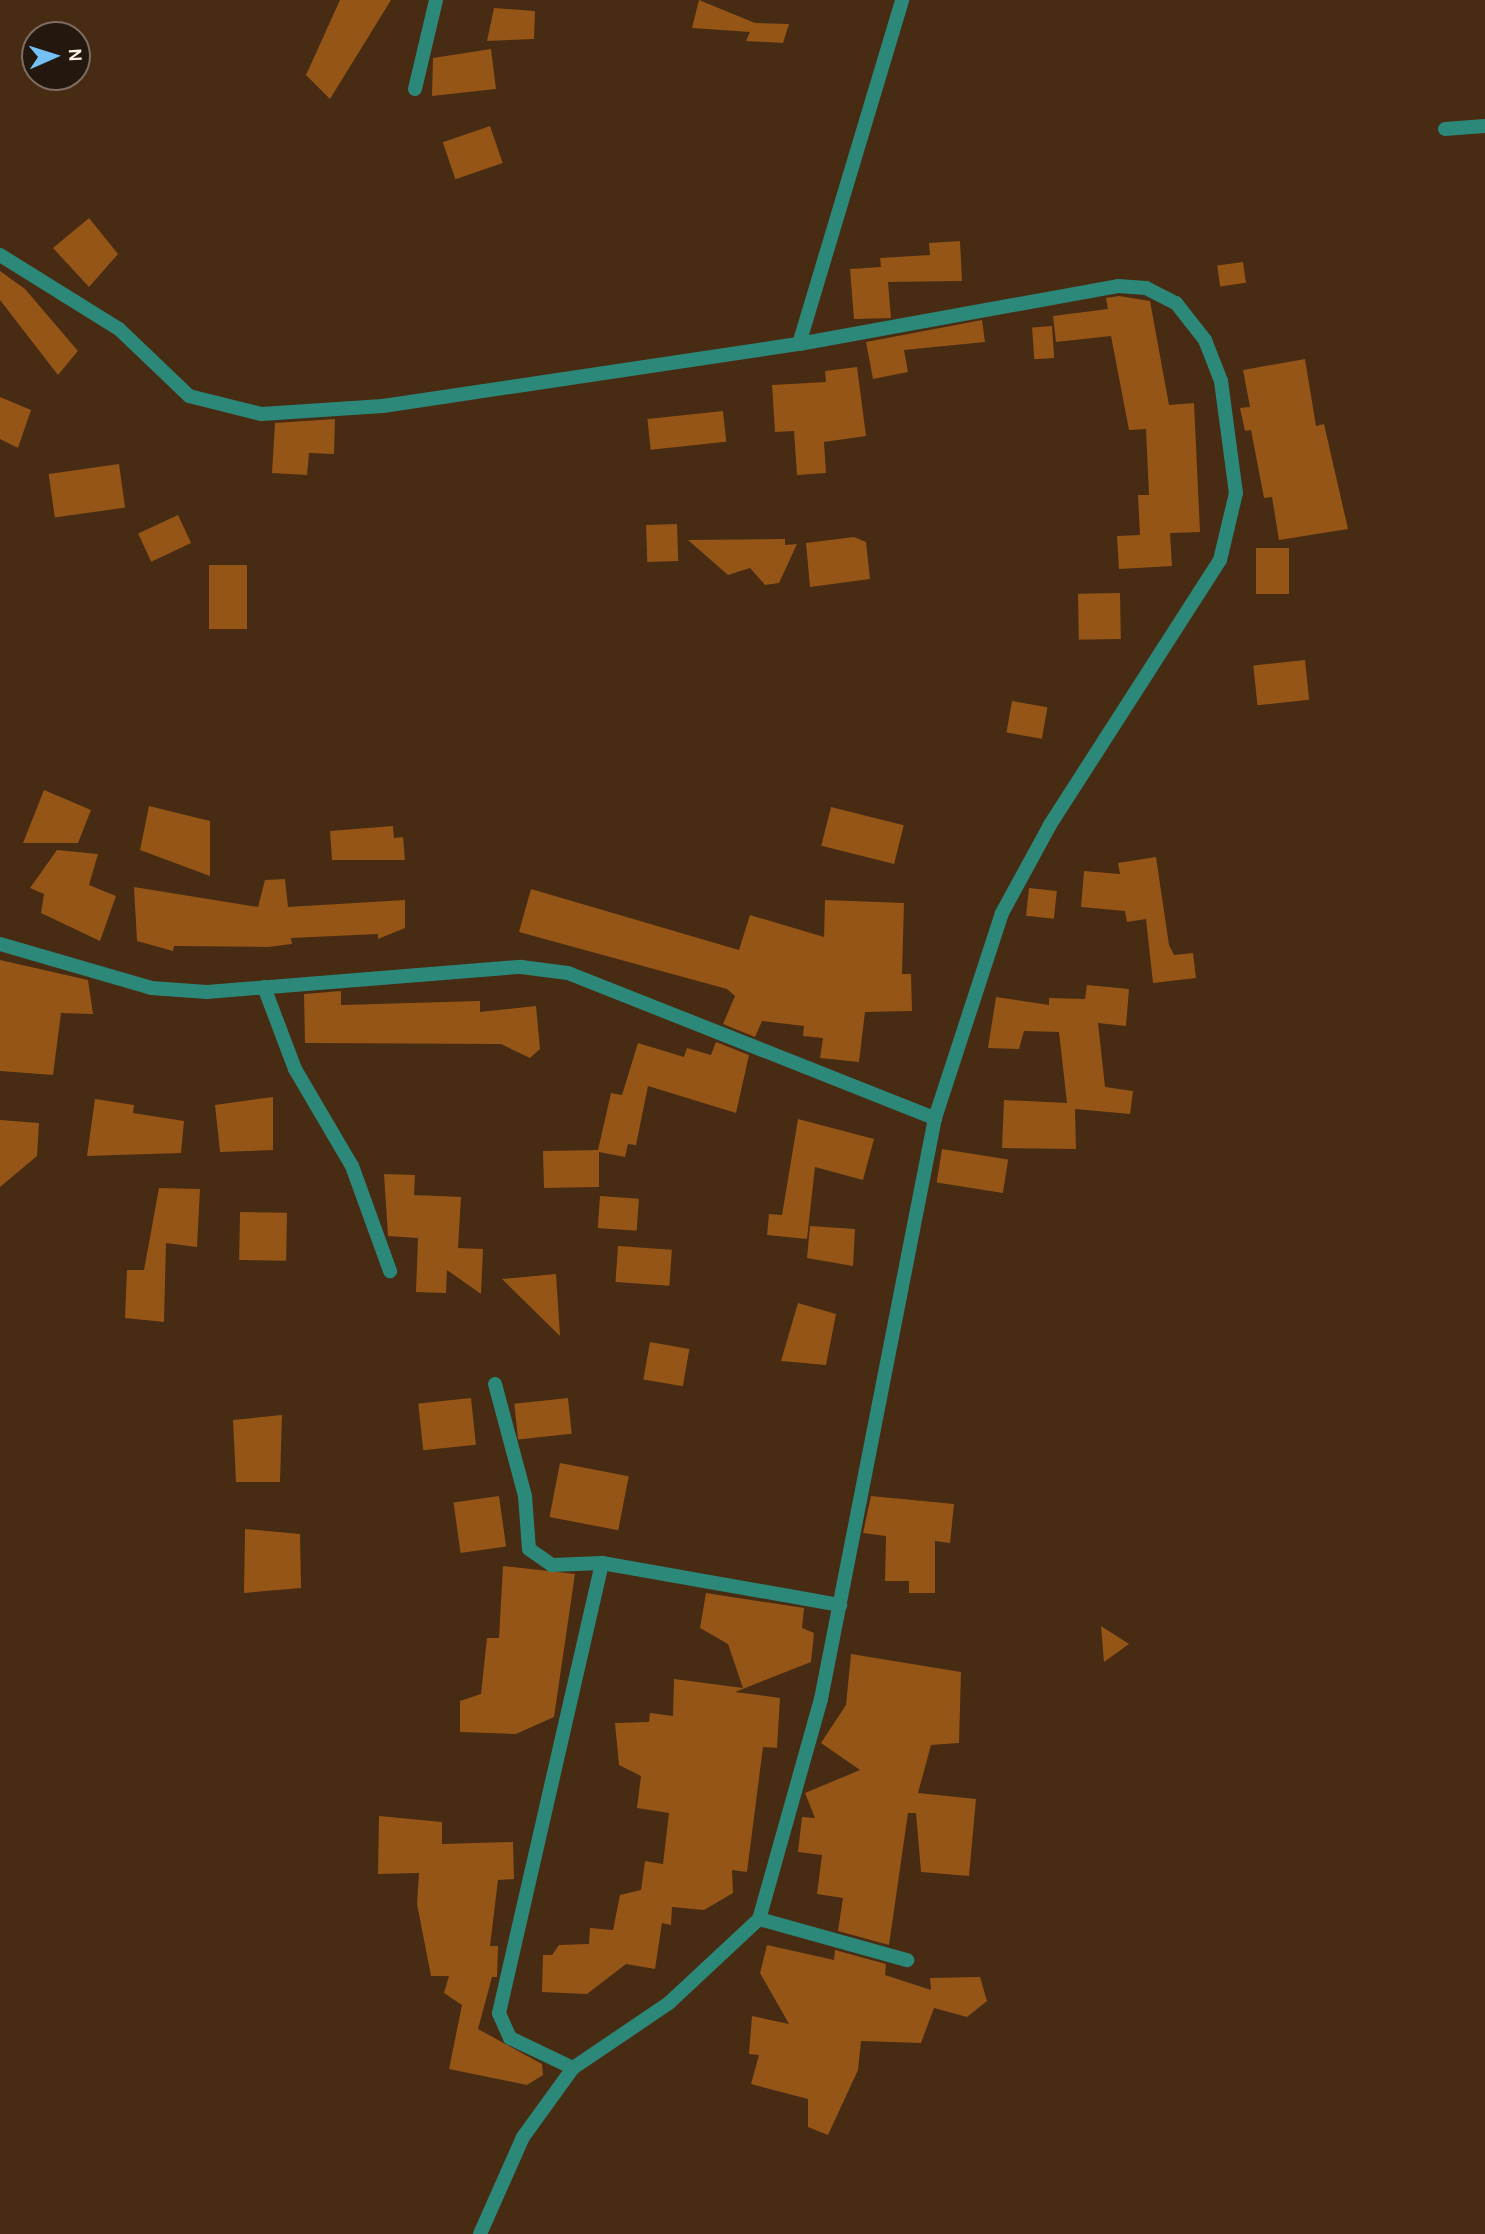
<!DOCTYPE html>
<style>
body{margin:0}
#map{position:relative;width:1485px;height:2234px;overflow:hidden;background:#472b13;font-family:Karla,sans-serif}
div>[style]{position:absolute}
.building>*{inset:0;background:#945517;transform-origin:0 0}
.minor>*{height:14px;margin:-7px;padding:0 7px;transform-origin:7px;border-radius:7px;background:#2c8879}
span{translate:-50% -50%;white-space:nowrap;text-align:center;line-height:1.15;-webkit-text-stroke:5px #24170d;paint-order:stroke}
.north{position:absolute;left:21px;top:21px;width:70px;height:70px;box-sizing:border-box;background:#24170d;border:2px solid #7c6e63;border-radius:50%;rotate:87deg;font-size:19px;font-weight:700;line-height:28px;text-align:center;color:#fff0e4}
.north::after{content:'';display:block;margin:auto;width:24px;height:32px;background:#73c1f5;clip-path:polygon(50% 0,100% 100%,50% 72%,0 100%)}
</style>
<div id="map">
<div class="building">
<div style="clip-path:polygon(340px 0,391px 0,330px 99px,306px 75px)"></div>
<div style="clip-path:polygon(699px 0,755px 23px,789px 24px,783px 43px,746px 41px,750px 32px,692px 28px)"></div>
<div style="clip-path:polygon(494px 8px,535px 11px,534px 39px,487px 41px)"></div>
<div style="clip-path:polygon(491px 49px,496px 89px,432px 96px,433px 58px)"></div>
<div style="left:490px;top:126px;width:39px;height:50px;rotate:71deg"></div>
<div style="clip-path:polygon(89px 218px,118px 254px,89px 287px,53px 248px)"></div>
<div style="clip-path:polygon(960px 241px,962px 281px,888px 282px,891px 318px,854px 319px,850px 269px,881px 267px,880px 258px,930px 255px,929px 243px)"></div>
<div style="left:1243px;top:262px;width:21px;height:26px;rotate:82deg"></div>
<div style="clip-path:polygon(0 271px,25px 289px,78px 351px,58px 375px,0 300px)"></div>
<div style="clip-path:polygon(1119px 296px,1150px 301px,1169px 405px,1194px 403px,1200px 532px,1170px 533px,1172px 566px,1119px 569px,1117px 536px,1140px 535px,1138px 495px,1149px 495px,1146px 429px,1129px 430px,1111px 336px,1056px 342px,1053px 316px,1108px 309px,1106px 298px)"></div>
<div style="clip-path:polygon(982px 320px,985px 342px,904px 350px,908px 372px,873px 379px,866px 342px)"></div>
<div style="left:1052px;top:326px;width:32px;height:20px;rotate:86deg"></div>
<div style="clip-path:polygon(1305px 359px,1316px 426px,1324px 424px,1348px 529px,1279px 540px,1272px 497px,1264px 498px,1251px 430px,1245px 431px,1240px 408px,1250px 407px,1243px 370px)"></div>
<div style="clip-path:polygon(857px 367px,866px 436px,824px 442px,826px 473px,797px 475px,794px 431px,775px 432px,772px 385px,826px 382px,825px 371px)"></div>
<div style="clip-path:polygon(0 397px,31px 410px,18px 448px,0 439px)"></div>
<div style="left:723px;top:411px;width:31px;height:76px;rotate:84deg"></div>
<div style="clip-path:polygon(335px 419px,334px 454px,309px 453px,307px 475px,272px 473px,275px 423px)"></div>
<div style="left:119px;top:464px;width:44px;height:71px;rotate:82deg"></div>
<div style="left:178px;top:515px;width:31px;height:44px;rotate:65deg"></div>
<div style="left:677px;top:524px;width:37px;height:31px;rotate:88deg"></div>
<div style="clip-path:polygon(854px 537px,866px 542px,870px 579px,810px 587px,806px 543px)"></div>
<div style="clip-path:polygon(785px 539px,785px 545px,797px 544px,779px 583px,765px 585px,750px 568px,728px 575px,688px 540px)"></div>
<div style="left:1256px;top:548px;width:33px;height:46px"></div>
<div style="left:209px;top:565px;width:38px;height:64px"></div>
<div style="left:1120px;top:593px;width:46px;height:42px;rotate:89deg"></div>
<div style="left:1305px;top:660px;width:40px;height:52px;rotate:84deg"></div>
<div style="left:1012px;top:701px;width:36px;height:32px;rotate:10deg"></div>
<div style="clip-path:polygon(44px 790px,91px 810px,78px 843px,23px 843px)"></div>
<div style="clip-path:polygon(149px 806px,210px 821px,210px 876px,140px 850px)"></div>
<div style="left:831px;top:807px;width:75px;height:40px;rotate:14deg"></div>
<div style="clip-path:polygon(393px 826px,394px 838px,403px 837px,405px 860px,332px 860px,330px 831px)"></div>
<div style="clip-path:polygon(57px 850px,98px 854px,89px 885px,116px 896px,100px 941px,41px 913px,44px 894px,30px 888px)"></div>
<div style="clip-path:polygon(1156px 857px,1169px 945px,1174px 955px,1193px 953px,1196px 978px,1153px 983px,1146px 919px,1127px 922px,1125px 911px,1081px 907px,1084px 871px,1120px 874px,1118px 863px)"></div>
<div style="clip-path:polygon(285px 879px,288px 907px,405px 900px,405px 928px,378px 939px,378px 934px,291px 938px,292px 944px,268px 947px,174px 946px,173px 951px,137px 941px,134px 887px,258px 907px,265px 880px)"></div>
<div style="left:1029px;top:888px;width:28px;height:28px;rotate:6deg"></div>
<div style="clip-path:polygon(531px 889px,739px 950px,750px 915px,824px 937px,825px 900px,904px 903px,902px 974px,911px 974px,912px 1011px,865px 1012px,859px 1062px,820px 1058px,823px 1038px,803px 1036px,804px 1026px,762px 1021px,755px 1037px,723px 1024px,735px 996px,727px 989px,519px 932px)"></div>
<div style="clip-path:polygon(0 960px,88px 980px,93px 1014px,61px 1013px,53px 1075px,0 1071px)"></div>
<div style="clip-path:polygon(1087px 985px,1129px 989px,1126px 1026px,1098px 1023px,1105px 1087px,1133px 1091px,1130px 1114px,1075px 1109px,1076px 1149px,1002px 1148px,1004px 1100px,1067px 1103px,1059px 1032px,1024px 1031px,1019px 1049px,988px 1048px,996px 997px,1049px 1005px,1049px 998px,1085px 999px)"></div>
<div style="clip-path:polygon(341px 991px,341px 1005px,480px 1001px,480px 1012px,536px 1006px,540px 1049px,530px 1058px,501px 1044px,305px 1043px,304px 994px)"></div>
<div style="clip-path:polygon(716px 1042px,749px 1055px,736px 1113px,648px 1086px,636px 1145px,628px 1144px,625px 1157px,599px 1152px,599px 1187px,544px 1188px,543px 1151px,598px 1150px,611px 1093px,622px 1095px,638px 1043px,684px 1057px,687px 1048px,711px 1055px)"></div>
<div style="clip-path:polygon(273px 1097px,273px 1150px,220px 1152px,215px 1105px)"></div>
<div style="clip-path:polygon(95px 1099px,134px 1105px,133px 1113px,184px 1121px,181px 1153px,87px 1156px)"></div>
<div style="clip-path:polygon(798px 1119px,874px 1139px,863px 1180px,815px 1167px,807px 1239px,767px 1235px,769px 1214px,782px 1215px)"></div>
<div style="clip-path:polygon(0 1120px,39px 1123px,37px 1156px,0 1187px)"></div>
<div style="left:942px;top:1149px;width:67px;height:34px;rotate:9deg"></div>
<div style="clip-path:polygon(384px 1174px,415px 1175px,414px 1195px,461px 1197px,458px 1248px,483px 1249px,481px 1294px,447px 1270px,446px 1293px,416px 1292px,418px 1238px,388px 1236px)"></div>
<div style="clip-path:polygon(159px 1188px,200px 1189px,197px 1247px,166px 1243px,164px 1322px,125px 1318px,127px 1270px,144px 1270px)"></div>
<div style="left:600px;top:1196px;width:39px;height:32px;rotate:4deg"></div>
<div style="left:240px;top:1212px;width:47px;height:48px;rotate:1deg"></div>
<div style="clip-path:polygon(810px 1226px,855px 1229px,853px 1266px,807px 1258px)"></div>
<div style="left:618px;top:1246px;width:54px;height:36px;rotate:4deg"></div>
<div style="clip-path:polygon(556px 1274px,560px 1336px,502px 1279px)"></div>
<div style="clip-path:polygon(798px 1303px,836px 1314px,826px 1365px,781px 1361px)"></div>
<div style="left:650px;top:1342px;width:40px;height:38px;rotate:10deg"></div>
<div style="left:471px;top:1398px;width:47px;height:53px;rotate:84deg"></div>
<div style="left:568px;top:1398px;width:36px;height:54px;rotate:84deg"></div>
<div style="clip-path:polygon(282px 1415px,280px 1482px,236px 1482px,233px 1420px)"></div>
<div style="left:560px;top:1463px;width:70px;height:55px;rotate:11deg"></div>
<div style="left:499px;top:1496px;width:51px;height:46px;rotate:82deg"></div>
<div style="clip-path:polygon(871px 1496px,954px 1504px,950px 1543px,935px 1541px,935px 1593px,909px 1593px,909px 1581px,885px 1581px,886px 1536px,863px 1533px)"></div>
<div style="clip-path:polygon(245px 1529px,300px 1534px,301px 1588px,244px 1593px)"></div>
<div style="clip-path:polygon(503px 1566px,575px 1574px,554px 1717px,516px 1734px,460px 1732px,460px 1701px,481px 1694px,487px 1638px,499px 1638px)"></div>
<div style="clip-path:polygon(706px 1593px,804px 1608px,802px 1628px,814px 1633px,811px 1662px,735px 1692px,780px 1698px,777px 1748px,763px 1747px,747px 1872px,732px 1870px,733px 1893px,704px 1910px,672px 1907px,671px 1925px,662px 1923px,655px 1969px,626px 1964px,587px 1994px,542px 1992px,543px 1955px,552px 1955px,559px 1945px,589px 1944px,590px 1928px,613px 1930px,620px 1895px,641px 1890px,645px 1861px,663px 1864px,669px 1813px,637px 1808px,641px 1776px,619px 1765px,615px 1723px,649px 1722px,650px 1713px,673px 1716px,674px 1679px,743px 1688px,728px 1644px,700px 1628px)"></div>
<div style="clip-path:polygon(1101px 1626px,1129px 1644px,1104px 1662px)"></div>
<div style="clip-path:polygon(851px 1654px,961px 1672px,959px 1743px,931px 1745px,918px 1793px,976px 1799px,969px 1876px,921px 1872px,916px 1813px,908px 1813px,889px 1945px,838px 1931px,843px 1898px,817px 1894px,822px 1855px,798px 1852px,802px 1817px,815px 1818px,805px 1793px,860px 1770px,821px 1743px,846px 1705px)"></div>
<div style="clip-path:polygon(379px 1816px,442px 1822px,442px 1844px,513px 1842px,514px 1879px,498px 1880px,490px 1946px,498px 1946px,497px 1977px,492px 1977px,478px 2029px,542px 2064px,543px 2075px,527px 2085px,449px 2069px,462px 2005px,444px 1993px,449px 1976px,431px 1976px,417px 1904px,419px 1873px,378px 1874px)"></div>
<div style="clip-path:polygon(767px 1945px,834px 1960px,835px 1950px,886px 1964px,885px 1975px,931px 1990px,930px 1978px,980px 1977px,987px 2001px,967px 2017px,934px 2008px,921px 2043px,861px 2041px,858px 2070px,828px 2135px,808px 2127px,808px 2099px,751px 2084px,759px 2055px,749px 2054px,752px 2016px,789px 2024px,760px 1973px)"></div>
</div>
<div class="minor">
<div style="left:415px;top:89px;width:91px;rotate:-76.7deg"></div>
<div style="left:1445px;top:129px;width:40px;rotate:-4.3deg"></div>
<div style="left:0;top:255px;width:140px;rotate:31.9deg"></div>
<div style="left:119px;top:329px;width:97px;rotate:43.7deg"></div>
<div style="left:189px;top:396px;width:74px;rotate:14deg"></div>
<div style="left:261px;top:414px;width:122px;rotate:-3.8deg"></div>
<div style="left:383px;top:406px;width:421px;rotate:-8.5deg"></div>
<div style="left:799px;top:344px;width:324px;rotate:-10.3deg"></div>
<div style="left:1118px;top:286px;width:28px;rotate:4deg"></div>
<div style="left:1146px;top:288px;width:34px;rotate:27deg"></div>
<div style="left:1176px;top:303px;width:47px;rotate:51.9deg"></div>
<div style="left:1205px;top:340px;width:44px;rotate:68.7deg"></div>
<div style="left:1221px;top:381px;width:113px;rotate:82.4deg"></div>
<div style="left:1236px;top:493px;width:69px;rotate:103.4deg"></div>
<div style="left:1220px;top:560px;width:315px;rotate:122.7deg"></div>
<div style="left:1050px;top:825px;width:100px;rotate:118.6deg"></div>
<div style="left:1002px;top:913px;width:216px;rotate:108.1deg"></div>
<div style="left:935px;top:1118px;width:592px;rotate:101.1deg"></div>
<div style="left:821px;top:1699px;width:229px;rotate:105.7deg"></div>
<div style="left:759px;top:1919px;width:123px;rotate:137deg"></div>
<div style="left:669px;top:2003px;width:116px;rotate:145.9deg"></div>
<div style="left:573px;top:2068px;width:85px;rotate:125.9deg"></div>
<div style="left:523px;top:2137px;width:106px;rotate:113.9deg"></div>
<div style="left:799px;top:344px;width:359px;rotate:-73.3deg"></div>
<div style="left:0;top:944px;width:157px;rotate:16.2deg"></div>
<div style="left:151px;top:988px;width:56px;rotate:4.1deg"></div>
<div style="left:207px;top:992px;width:315px;rotate:-4.6deg"></div>
<div style="left:521px;top:967px;width:47px;rotate:7.3deg"></div>
<div style="left:568px;top:973px;width:395px;rotate:21.6deg"></div>
<div style="left:264px;top:987px;width:88px;rotate:69.3deg"></div>
<div style="left:295px;top:1069px;width:113px;rotate:59.6deg"></div>
<div style="left:352px;top:1166px;width:112px;rotate:70.1deg"></div>
<div style="left:495px;top:1384px;width:116px;rotate:75deg"></div>
<div style="left:525px;top:1496px;width:53px;rotate:85.7deg"></div>
<div style="left:529px;top:1549px;width:28px;rotate:35deg"></div>
<div style="left:552px;top:1565px;width:50px;rotate:-2.3deg"></div>
<div style="left:602px;top:1563px;width:242px;rotate:10deg"></div>
<div style="left:759px;top:1919px;width:154px;rotate:15.5deg"></div>
<div style="left:573px;top:2068px;width:70px;rotate:-154.5deg"></div>
<div style="left:510px;top:2038px;width:27px;rotate:-114deg"></div>
<div style="left:499px;top:2013px;width:462px;rotate:-77.1deg"></div>
</div>
<div class="north">N</div>
</div>
